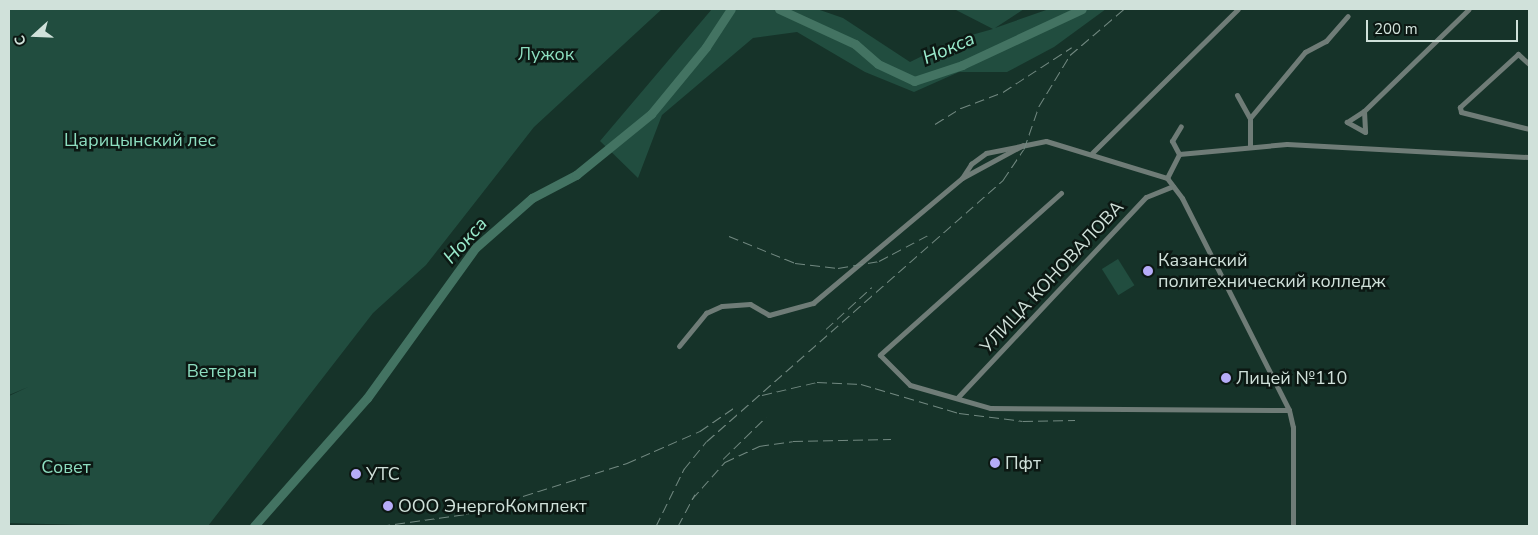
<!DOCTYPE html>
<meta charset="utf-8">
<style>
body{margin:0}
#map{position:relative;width:1538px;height:535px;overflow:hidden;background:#163329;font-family:"Nunito Sans",sans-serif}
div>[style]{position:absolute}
.green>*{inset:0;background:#214d3f;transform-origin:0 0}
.river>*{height:9px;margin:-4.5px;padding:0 4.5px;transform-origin:4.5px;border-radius:4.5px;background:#437362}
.minor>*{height:5px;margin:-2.5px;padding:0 2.5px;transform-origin:2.5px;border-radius:2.5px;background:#6f7c77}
.rail>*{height:1px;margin-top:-0.5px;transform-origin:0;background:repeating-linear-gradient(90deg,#718880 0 10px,transparent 0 15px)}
.dots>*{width:14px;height:14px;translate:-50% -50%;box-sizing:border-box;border:2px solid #0c1813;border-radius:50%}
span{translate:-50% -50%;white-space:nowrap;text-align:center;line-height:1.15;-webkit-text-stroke:5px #0c1813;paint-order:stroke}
.park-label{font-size:18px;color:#8ddec0}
.poi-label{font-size:18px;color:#d0e1da}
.left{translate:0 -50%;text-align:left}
.street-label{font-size:18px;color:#d0e1da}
.water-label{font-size:19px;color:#9aebcd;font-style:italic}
.frame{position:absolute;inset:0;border:10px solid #d0e1da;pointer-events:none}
.north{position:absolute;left:10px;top:10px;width:50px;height:50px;-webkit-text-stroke:4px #0c1813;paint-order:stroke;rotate:250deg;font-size:14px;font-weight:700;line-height:20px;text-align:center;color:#d0e1da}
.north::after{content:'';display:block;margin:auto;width:18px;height:22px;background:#d0e1da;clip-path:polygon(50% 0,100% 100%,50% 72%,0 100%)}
.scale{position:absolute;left:1366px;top:20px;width:152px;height:22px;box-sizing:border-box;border:2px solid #d0e1da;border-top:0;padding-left:6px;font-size:15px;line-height:18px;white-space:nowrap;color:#d0e1da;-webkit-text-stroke:4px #0c1813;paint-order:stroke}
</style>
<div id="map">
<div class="green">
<div style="clip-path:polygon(9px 9px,662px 9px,534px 127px,426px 265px,373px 313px,208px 526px,120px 526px,9px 523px,9px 396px,28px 387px,9px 395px)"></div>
<div style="clip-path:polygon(712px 9px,817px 9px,843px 18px,910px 62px,957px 39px,993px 29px,954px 9px,1024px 9px,995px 28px,1049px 9px,1106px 9px,1054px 47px,1007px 72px,959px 72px,914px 92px,865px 72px,797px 32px,753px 38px,662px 115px,638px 178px,600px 141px)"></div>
<div style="left:1118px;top:259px;width:31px;height:19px;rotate:58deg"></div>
</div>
<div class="river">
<div style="left:779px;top:9px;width:84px;rotate:24.7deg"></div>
<div style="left:855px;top:44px;width:30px;rotate:41deg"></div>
<div style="left:878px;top:64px;width:40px;rotate:25deg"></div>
<div style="left:914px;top:81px;width:51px;rotate:-18.4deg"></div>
<div style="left:962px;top:65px;width:132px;rotate:-25deg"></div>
<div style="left:254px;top:526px;width:171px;rotate:-48.6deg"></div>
<div style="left:367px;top:398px;width:185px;rotate:-54.2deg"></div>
<div style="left:475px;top:248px;width:76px;rotate:-41.3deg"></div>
<div style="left:532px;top:198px;width:50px;rotate:-27.6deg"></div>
<div style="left:576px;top:175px;width:97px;rotate:-39.1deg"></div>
<div style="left:651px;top:114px;width:87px;rotate:-50.6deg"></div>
<div style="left:706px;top:47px;width:45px;rotate:-56.7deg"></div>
</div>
<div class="minor">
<div style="left:1529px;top:64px;width:15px;rotate:-138deg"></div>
<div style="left:1518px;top:54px;width:79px;rotate:137.6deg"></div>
<div style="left:1460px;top:107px;width:5px;rotate:79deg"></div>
<div style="left:1461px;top:112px;width:70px;rotate:14deg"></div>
<div style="left:1237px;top:95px;width:26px;rotate:61deg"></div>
<div style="left:1364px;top:111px;width:146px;rotate:-44.2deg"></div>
<div style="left:1364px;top:111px;width:21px;rotate:87deg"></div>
<div style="left:1365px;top:132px;width:21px;rotate:-151deg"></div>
<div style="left:1347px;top:122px;width:20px;rotate:-33deg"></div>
<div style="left:1250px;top:147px;width:29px;rotate:-90deg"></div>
<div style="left:1250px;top:118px;width:86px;rotate:-50.2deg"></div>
<div style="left:1305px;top:52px;width:24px;rotate:-28deg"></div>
<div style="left:1326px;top:41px;width:33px;rotate:-49deg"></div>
<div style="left:1092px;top:153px;width:205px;rotate:-44.6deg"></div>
<div style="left:1179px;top:154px;width:15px;rotate:-118deg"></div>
<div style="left:1172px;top:141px;width:17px;rotate:-59deg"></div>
<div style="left:962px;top:178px;width:17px;rotate:-57deg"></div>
<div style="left:971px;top:164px;width:19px;rotate:-36deg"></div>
<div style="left:986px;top:153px;width:61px;rotate:-11.3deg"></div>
<div style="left:1046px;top:141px;width:127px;rotate:17deg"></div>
<div style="left:1167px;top:178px;width:25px;rotate:53deg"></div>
<div style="left:1182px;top:198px;width:237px;rotate:63.2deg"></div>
<div style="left:1289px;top:410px;width:17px;rotate:77deg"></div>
<div style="left:1293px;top:427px;width:99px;rotate:90deg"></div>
<div style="left:1167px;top:178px;width:27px;rotate:-63deg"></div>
<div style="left:1179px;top:154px;width:108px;rotate:-5.3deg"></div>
<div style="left:1287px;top:144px;width:242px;rotate:3.1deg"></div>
<div style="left:1061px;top:193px;width:243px;rotate:138.2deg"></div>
<div style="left:880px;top:355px;width:42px;rotate:45deg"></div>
<div style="left:910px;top:385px;width:83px;rotate:16deg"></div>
<div style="left:990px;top:408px;width:299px;rotate:0.4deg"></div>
<div style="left:679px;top:346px;width:43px;rotate:-50.7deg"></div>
<div style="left:706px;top:313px;width:17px;rotate:-24deg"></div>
<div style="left:722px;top:306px;width:28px;rotate:-4deg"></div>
<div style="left:750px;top:304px;width:22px;rotate:30deg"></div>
<div style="left:769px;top:315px;width:46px;rotate:-15.3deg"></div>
<div style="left:813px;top:303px;width:194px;rotate:-40deg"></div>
<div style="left:962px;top:178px;width:69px;rotate:-28.4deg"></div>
<div style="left:958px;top:397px;width:274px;rotate:-46.8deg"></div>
<div style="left:1146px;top:197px;width:29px;rotate:-22deg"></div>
</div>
<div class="rail">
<div style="left:935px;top:124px;width:31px;rotate:-32deg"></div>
<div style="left:961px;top:108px;width:45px;rotate:-20.9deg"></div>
<div style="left:1003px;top:92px;width:82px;rotate:-33.1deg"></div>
<div style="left:729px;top:236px;width:71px;rotate:22.2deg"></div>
<div style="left:795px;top:263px;width:43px;rotate:6.6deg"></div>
<div style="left:838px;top:268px;width:42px;rotate:-9.7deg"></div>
<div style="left:879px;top:261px;width:58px;rotate:-27.9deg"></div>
<div style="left:826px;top:329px;width:62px;rotate:-42.4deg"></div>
<div style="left:762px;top:395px;width:57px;rotate:-13.3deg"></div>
<div style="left:817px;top:382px;width:44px;rotate:2.6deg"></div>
<div style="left:861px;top:384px;width:102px;rotate:16.5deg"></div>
<div style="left:959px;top:413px;width:64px;rotate:7.1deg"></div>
<div style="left:1023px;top:421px;width:52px;rotate:-1.1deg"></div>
<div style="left:723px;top:459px;width:60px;rotate:-44.3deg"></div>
<div style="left:692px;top:499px;width:50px;rotate:-48.3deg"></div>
<div style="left:725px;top:462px;width:38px;rotate:-25deg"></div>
<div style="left:759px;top:446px;width:34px;rotate:-8deg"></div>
<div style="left:793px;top:441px;width:98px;rotate:-1.2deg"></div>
<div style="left:380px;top:526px;width:87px;rotate:-7.9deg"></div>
<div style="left:466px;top:514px;width:169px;rotate:-17.6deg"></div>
<div style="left:627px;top:463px;width:80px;rotate:-23.7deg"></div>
<div style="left:700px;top:431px;width:42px;rotate:-34.4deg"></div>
<div style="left:656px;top:526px;width:64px;rotate:-63.8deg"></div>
<div style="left:684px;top:469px;width:36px;rotate:-51deg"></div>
<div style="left:707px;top:441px;width:395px;rotate:-41.4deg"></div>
<div style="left:1003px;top:180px;width:37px;rotate:-56deg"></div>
<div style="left:1024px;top:149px;width:46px;rotate:-70.8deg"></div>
<div style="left:1039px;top:106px;width:60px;rotate:-58.7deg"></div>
<div style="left:1070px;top:55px;width:71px;rotate:-40.4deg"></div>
<div style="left:678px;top:526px;width:36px;rotate:-62deg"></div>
</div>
<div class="dots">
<div style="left:1148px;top:271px;background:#b6acf8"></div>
<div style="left:1226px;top:378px;background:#b6acf8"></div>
<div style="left:995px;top:463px;background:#b6acf8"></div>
<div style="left:356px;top:474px;background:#b6acf8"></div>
<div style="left:388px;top:506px;background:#b6acf8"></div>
</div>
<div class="park-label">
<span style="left:546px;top:54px">Лужок</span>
<span style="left:140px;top:140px">Царицынский лес</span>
<span style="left:222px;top:371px">Ветеран</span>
<span style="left:66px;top:467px">Совет</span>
</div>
<div class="poi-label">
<span class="left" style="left:1158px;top:271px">Казанский<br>политехнический колледж</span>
<span class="left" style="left:1236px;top:378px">Лицей №110</span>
<span class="left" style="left:1005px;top:463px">Пфт</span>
<span class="left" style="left:366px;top:474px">УТС</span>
<span class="left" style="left:398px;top:506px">ООО ЭнергоКомплект</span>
</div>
<div class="street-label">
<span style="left:1052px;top:277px;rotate:-47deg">УЛИЦА КОНОВАЛОВА</span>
</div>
<div class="water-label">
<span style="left:949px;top:49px;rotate:-23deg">Нокса</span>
<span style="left:466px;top:241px;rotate:-48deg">Нокса</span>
</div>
<div class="frame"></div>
<div class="north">С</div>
<div class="scale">200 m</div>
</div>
